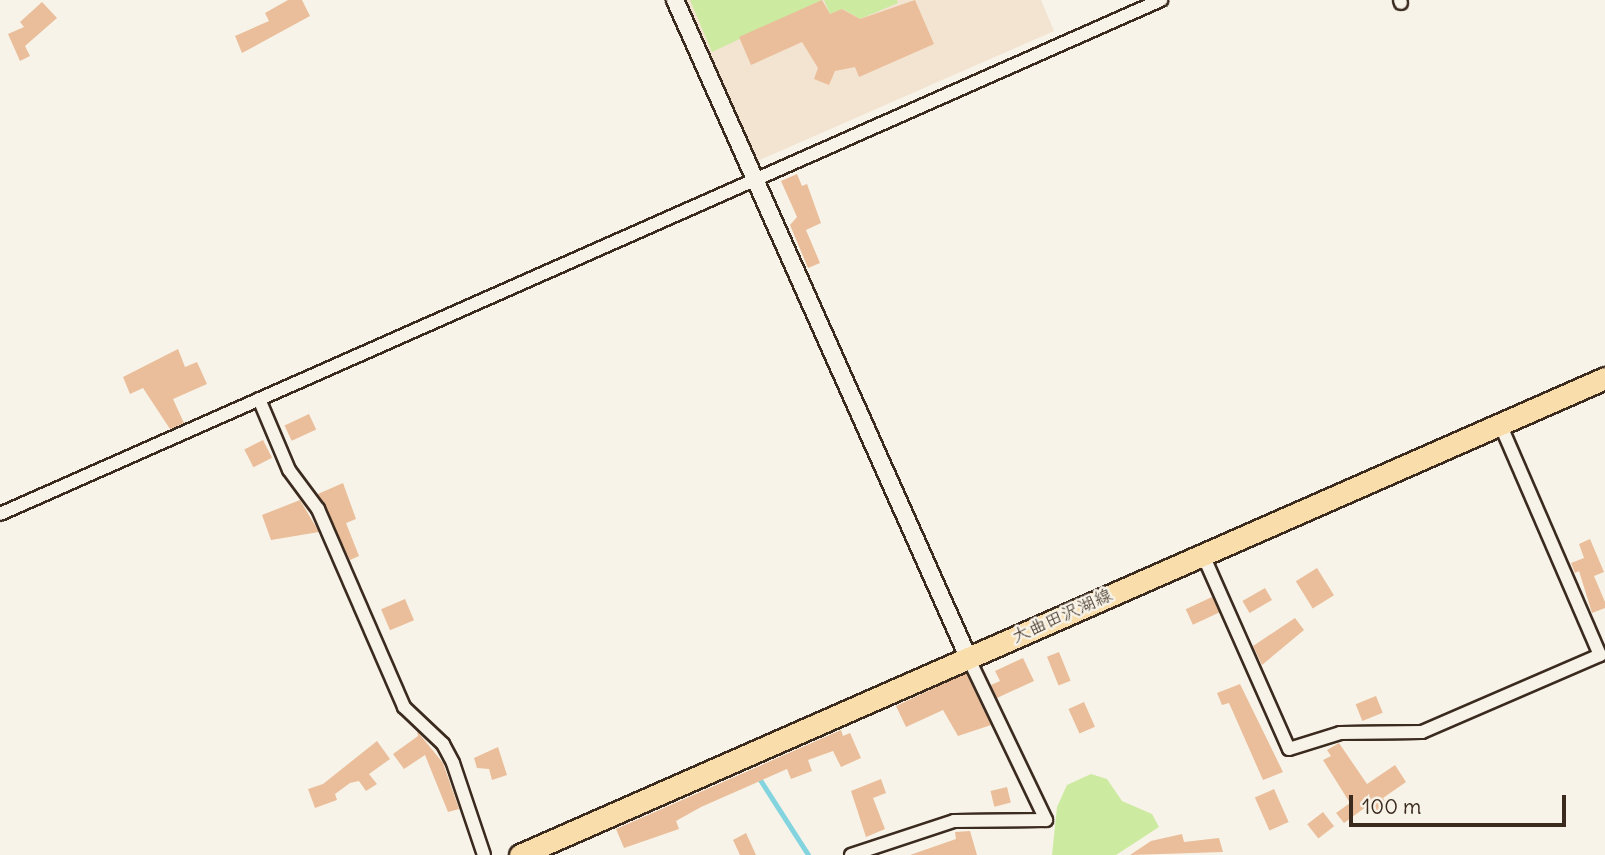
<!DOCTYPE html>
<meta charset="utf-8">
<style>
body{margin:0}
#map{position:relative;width:1605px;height:855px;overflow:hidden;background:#f7f3e8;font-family:Delius,"Klee One",sans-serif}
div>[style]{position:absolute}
.built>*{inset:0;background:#f3e3d1}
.green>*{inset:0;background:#cdeaa1}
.stream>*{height:4.5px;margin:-2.25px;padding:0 2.25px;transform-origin:2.25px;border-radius:2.25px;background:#84d4df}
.building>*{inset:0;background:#eabe9a;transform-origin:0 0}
.roads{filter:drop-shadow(2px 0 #3b2a1e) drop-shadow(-2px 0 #3b2a1e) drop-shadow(0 2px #3b2a1e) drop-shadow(0 -2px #3b2a1e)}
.minor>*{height:12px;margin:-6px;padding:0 6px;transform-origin:6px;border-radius:6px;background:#f7f3e8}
.tertiary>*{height:16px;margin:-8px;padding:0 8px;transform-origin:8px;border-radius:8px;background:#f7f3e8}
.primary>*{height:21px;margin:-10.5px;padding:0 10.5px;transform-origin:10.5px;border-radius:10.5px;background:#f9deab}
span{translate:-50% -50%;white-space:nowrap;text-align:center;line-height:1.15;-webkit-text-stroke:5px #f7f3e8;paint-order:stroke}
.street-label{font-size:18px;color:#3b2a1e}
.scale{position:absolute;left:1349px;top:795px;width:217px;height:32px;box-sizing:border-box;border:4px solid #3b2a1e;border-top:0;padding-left:9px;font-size:21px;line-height:24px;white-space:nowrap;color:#3b2a1e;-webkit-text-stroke:5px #f7f3e8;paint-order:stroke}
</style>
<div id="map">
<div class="built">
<div style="clip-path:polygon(681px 0,1041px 0,1054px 31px,755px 162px)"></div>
</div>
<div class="green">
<div style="clip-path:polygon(690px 0,822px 0,712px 52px)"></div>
<div style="clip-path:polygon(824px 0,897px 0,898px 3px,860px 19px,843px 9px,830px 14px)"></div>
<div style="clip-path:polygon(1091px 774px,1107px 779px,1122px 801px,1152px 814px,1159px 827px,1116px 855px,1052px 855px,1057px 807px,1067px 785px)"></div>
</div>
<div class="stream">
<div style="left:758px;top:776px;width:93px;rotate:57.3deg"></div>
</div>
<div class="building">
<div style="clip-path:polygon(288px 0,302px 0,310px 16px,242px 53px,235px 36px,269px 21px,265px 13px)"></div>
<div style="clip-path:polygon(822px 0,830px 14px,842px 9px,860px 19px,915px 0,934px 44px,859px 77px,855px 67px,835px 71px,829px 85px,814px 79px,818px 68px,802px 42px,751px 65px,739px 37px)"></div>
<div style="clip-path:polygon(42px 2px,57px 18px,25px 46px,30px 56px,20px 61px,8px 34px,24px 27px,20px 22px)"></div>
<div style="clip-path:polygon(797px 174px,802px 186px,807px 184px,821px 223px,806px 230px,820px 263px,808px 268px,790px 225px,797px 217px,781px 181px)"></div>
<div style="clip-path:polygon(178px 349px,185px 367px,197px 362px,207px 384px,173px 399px,184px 423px,170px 429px,143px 388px,130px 394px,123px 377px)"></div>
<div style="left:309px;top:414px;width:17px;height:27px;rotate:65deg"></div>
<div style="left:263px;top:440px;width:20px;height:21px;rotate:63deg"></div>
<div style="clip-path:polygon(343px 483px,356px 519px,346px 523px,359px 556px,350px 560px,318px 494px)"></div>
<div style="clip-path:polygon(300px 500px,319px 532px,271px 540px,262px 515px)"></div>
<div style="clip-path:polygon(1590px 539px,1604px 572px,1594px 576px,1605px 602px,1605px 608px,1592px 613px,1579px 571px,1575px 573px,1571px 563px,1584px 558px,1579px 544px)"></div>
<div style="left:1317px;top:568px;width:32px;height:25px;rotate:58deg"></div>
<div style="left:1265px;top:588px;width:14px;height:26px;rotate:60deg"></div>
<div style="left:1212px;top:597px;width:17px;height:29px;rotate:65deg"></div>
<div style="left:405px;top:599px;width:23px;height:26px;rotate:67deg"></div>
<div style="clip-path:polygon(1295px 618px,1304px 630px,1262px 665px,1253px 646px)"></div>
<div style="left:1059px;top:652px;width:31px;height:13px;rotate:68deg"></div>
<div style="clip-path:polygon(1023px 658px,1034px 681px,997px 698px,991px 685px,1000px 681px,995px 671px)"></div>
<div style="clip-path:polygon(966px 673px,991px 725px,958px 736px,943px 710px,906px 727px,896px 706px)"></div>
<div style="clip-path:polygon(1240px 684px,1283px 772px,1263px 780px,1229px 703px,1222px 705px,1217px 693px)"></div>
<div style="left:1376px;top:696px;width:18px;height:22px;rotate:68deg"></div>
<div style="left:1084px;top:702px;width:27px;height:17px;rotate:66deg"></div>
<div style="clip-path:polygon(841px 730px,843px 736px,850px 733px,861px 758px,841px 767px,833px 751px,808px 760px,812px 771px,791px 779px,787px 769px,701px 807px,676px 821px,679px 829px,624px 848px,616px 829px)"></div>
<div style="clip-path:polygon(417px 731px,443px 763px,459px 809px,448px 812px,425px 755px,404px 769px,393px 754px,418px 736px)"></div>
<div style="clip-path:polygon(377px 741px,390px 759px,369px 774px,377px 784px,366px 791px,359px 781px,350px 783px,335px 794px,337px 800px,315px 808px,308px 789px,323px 784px)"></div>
<div style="clip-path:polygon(1339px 743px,1367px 784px,1395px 765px,1406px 782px,1383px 798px,1389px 807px,1378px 815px,1370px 804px,1344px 823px,1336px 813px,1350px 803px,1323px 760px,1331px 756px,1327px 750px)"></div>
<div style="clip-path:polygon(498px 747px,507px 775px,492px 780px,489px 769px,477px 768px,474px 758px)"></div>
<div style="clip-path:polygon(881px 779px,886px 793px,873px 798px,885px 829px,866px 837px,851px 791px)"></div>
<div style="left:1007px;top:787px;width:16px;height:17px;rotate:76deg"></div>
<div style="left:1274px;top:789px;width:36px;height:21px;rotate:66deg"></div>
<div style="left:1323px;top:812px;width:18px;height:20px;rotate:52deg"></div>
<div style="clip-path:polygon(970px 831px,977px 855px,910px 855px,956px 839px,955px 832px)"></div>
<div style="clip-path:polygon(746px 833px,756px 855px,740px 855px,733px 840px)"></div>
<div style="clip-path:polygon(1182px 834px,1184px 842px,1219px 838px,1223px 852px,1130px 855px,1151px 841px)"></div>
</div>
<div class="roads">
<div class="minor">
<div style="left:1400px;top:0;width:3px;rotate:72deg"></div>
<div style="left:259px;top:399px;width:77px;rotate:67.1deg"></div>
<div style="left:289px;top:470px;width:49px;rotate:53.4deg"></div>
<div style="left:318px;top:509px;width:216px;rotate:66.5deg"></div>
<div style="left:404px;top:707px;width:54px;rotate:43.5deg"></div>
<div style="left:443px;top:744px;width:21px;rotate:62deg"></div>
<div style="left:453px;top:763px;width:97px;rotate:71.4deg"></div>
<div style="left:0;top:514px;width:1270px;rotate:-23.88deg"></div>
<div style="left:1203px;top:555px;width:212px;rotate:66.1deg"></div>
<div style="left:1289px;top:749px;width:53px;rotate:-17.4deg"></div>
<div style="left:1340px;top:733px;width:82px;rotate:-0.7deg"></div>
<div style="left:1422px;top:732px;width:194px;rotate:-23.4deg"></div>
<div style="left:1600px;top:655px;width:252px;rotate:-113.4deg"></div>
<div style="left:851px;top:855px;width:108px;rotate:-18.3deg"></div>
<div style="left:954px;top:821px;width:92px;rotate:-0.6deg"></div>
<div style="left:1046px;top:820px;width:181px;rotate:-115.6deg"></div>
</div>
<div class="tertiary">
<div style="left:675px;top:0;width:719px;rotate:65.96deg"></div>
</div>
<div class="primary">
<div style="left:520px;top:855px;width:1185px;rotate:-23.73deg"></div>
</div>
</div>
<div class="street-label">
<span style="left:1062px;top:616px;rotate:-24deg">大曲田沢湖線</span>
</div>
<div class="scale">100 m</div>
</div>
